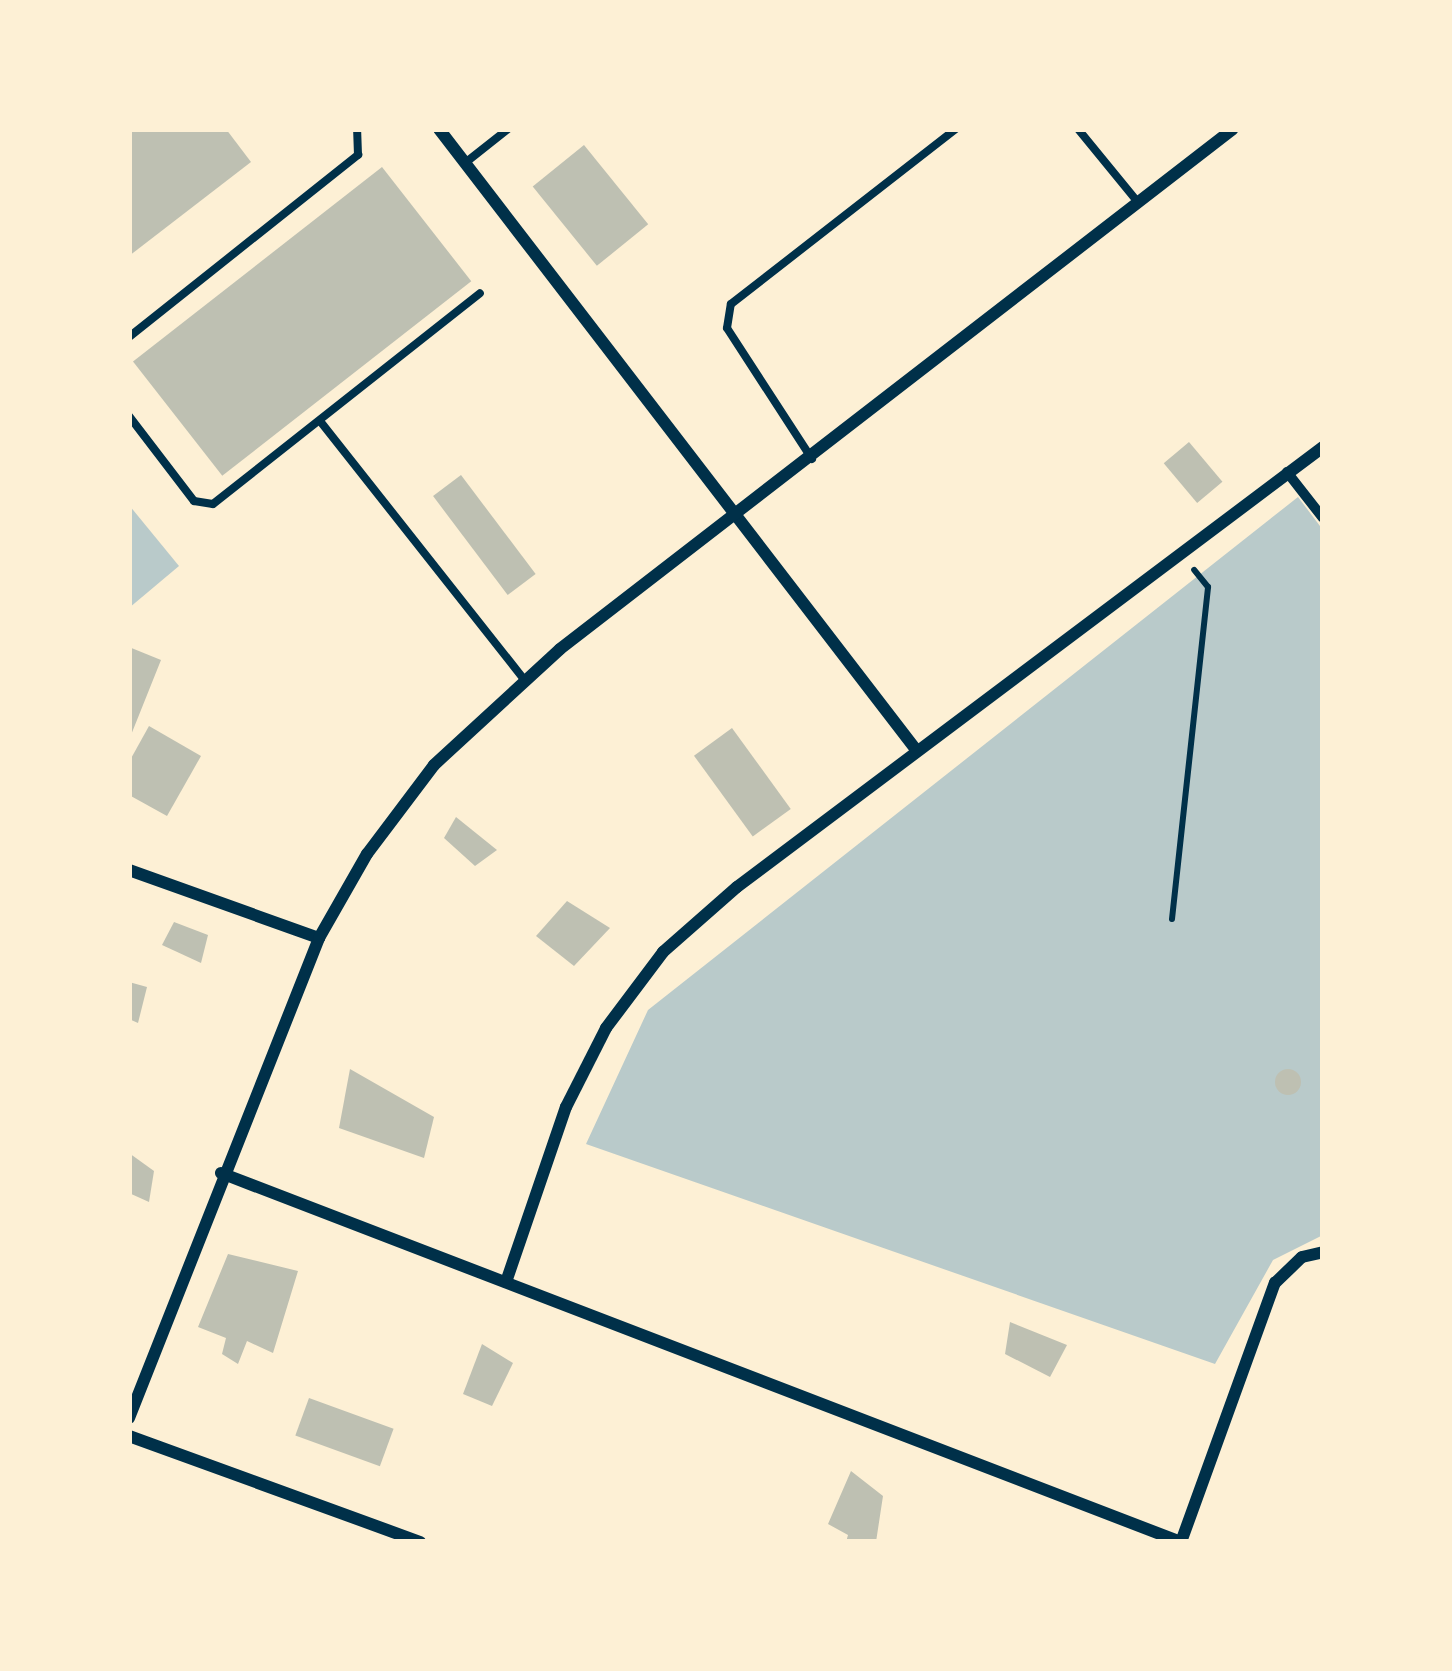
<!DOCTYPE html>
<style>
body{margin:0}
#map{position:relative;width:1452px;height:1671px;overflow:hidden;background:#fdf0d5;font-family:"Fira Sans",sans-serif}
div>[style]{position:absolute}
.green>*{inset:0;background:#b9caca}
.building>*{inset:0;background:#bec0b2;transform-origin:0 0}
.round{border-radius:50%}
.path>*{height:6px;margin:-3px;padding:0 3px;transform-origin:3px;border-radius:3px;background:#003049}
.service>*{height:8px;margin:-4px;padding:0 4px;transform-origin:4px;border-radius:4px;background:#003049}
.pedestrian>*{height:10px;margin:-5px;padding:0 5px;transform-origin:5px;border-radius:5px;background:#003049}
.minor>*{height:12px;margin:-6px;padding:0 6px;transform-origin:6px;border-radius:6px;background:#003049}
span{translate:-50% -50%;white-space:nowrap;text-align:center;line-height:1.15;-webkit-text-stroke:12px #fdf0d5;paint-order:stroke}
.frame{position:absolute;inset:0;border:132px solid #fdf0d5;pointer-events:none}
</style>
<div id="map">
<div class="green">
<div style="clip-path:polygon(1298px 497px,1323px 530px,1323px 1235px,1273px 1260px,1215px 1364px,586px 1144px,648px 1010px)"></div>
<div style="clip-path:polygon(129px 505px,179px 566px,129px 608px)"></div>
</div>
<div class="building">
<div style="clip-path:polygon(129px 129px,226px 129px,251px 162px,129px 256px)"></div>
<div style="left:584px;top:145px;width:102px;height:66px;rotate:51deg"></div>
<div style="left:382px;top:167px;width:145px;height:316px;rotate:52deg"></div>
<div style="left:1189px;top:442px;width:52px;height:33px;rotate:50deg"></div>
<div style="left:461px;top:475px;width:124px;height:35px;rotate:53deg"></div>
<div style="clip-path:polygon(129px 647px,161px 660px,129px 740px)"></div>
<div style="clip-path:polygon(149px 726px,201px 756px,167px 816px,129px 795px,129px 762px)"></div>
<div style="left:732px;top:728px;width:100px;height:47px;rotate:54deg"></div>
<div style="clip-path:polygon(456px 817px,497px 850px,475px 866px,444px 838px)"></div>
<div style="clip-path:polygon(567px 901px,610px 928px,574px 966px,536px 936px)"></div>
<div style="clip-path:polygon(174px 922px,208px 935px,201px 963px,162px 945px)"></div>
<div style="clip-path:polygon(129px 982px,147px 987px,138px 1023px,129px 1019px)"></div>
<div class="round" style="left:1275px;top:1069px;width:26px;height:26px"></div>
<div style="clip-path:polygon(350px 1069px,434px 1117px,424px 1158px,339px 1128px)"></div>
<div style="clip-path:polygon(129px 1153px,154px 1171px,149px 1202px,129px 1193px)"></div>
<div style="clip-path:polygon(228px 1254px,298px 1271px,273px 1353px,247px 1341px,238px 1364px,222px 1354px,226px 1338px,198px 1327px)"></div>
<div style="clip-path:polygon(1010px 1322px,1067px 1345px,1050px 1377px,1005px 1354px)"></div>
<div style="clip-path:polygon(482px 1344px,513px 1363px,492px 1406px,463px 1394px)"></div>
<div style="left:309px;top:1398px;width:90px;height:40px;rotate:20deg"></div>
<div style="clip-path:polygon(851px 1471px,883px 1496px,876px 1542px,846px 1542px,848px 1535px,828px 1524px)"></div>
</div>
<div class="path">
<div style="left:1172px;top:919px;width:334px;rotate:-83.8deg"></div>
<div style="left:1208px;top:587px;width:22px;rotate:-129deg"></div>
</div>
<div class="service">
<div style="left:1078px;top:129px;width:93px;rotate:50.7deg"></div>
<div style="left:465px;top:163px;width:55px;rotate:-38.3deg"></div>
<div style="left:129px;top:337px;width:293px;rotate:-38.5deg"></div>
<div style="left:358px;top:155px;width:26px;rotate:-92deg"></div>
<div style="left:129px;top:416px;width:107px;rotate:52.6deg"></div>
<div style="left:194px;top:501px;width:19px;rotate:9deg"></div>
<div style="left:213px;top:504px;width:340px;rotate:-38.3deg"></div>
<div style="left:320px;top:421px;width:328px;rotate:51.7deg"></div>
<div style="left:812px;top:459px;width:156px;rotate:-123deg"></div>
<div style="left:727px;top:328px;width:24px;rotate:-81deg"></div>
<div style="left:731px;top:304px;width:285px;rotate:-37.9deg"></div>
</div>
<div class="pedestrian">
<div style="left:1287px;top:472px;width:58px;rotate:52deg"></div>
</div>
<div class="minor">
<div style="left:439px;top:129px;width:784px;rotate:52.46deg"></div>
<div style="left:129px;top:870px;width:202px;rotate:19.7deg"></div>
<div style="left:221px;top:1173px;width:1028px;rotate:21.03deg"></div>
<div style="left:506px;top:1282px;width:185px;rotate:-71.1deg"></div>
<div style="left:566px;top:1107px;width:89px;rotate:-63.1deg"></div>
<div style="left:606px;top:1028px;width:95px;rotate:-53.1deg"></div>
<div style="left:663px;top:952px;width:98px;rotate:-41.3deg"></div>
<div style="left:737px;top:887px;width:733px;rotate:-36.9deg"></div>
<div style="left:129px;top:1418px;width:516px;rotate:-68.4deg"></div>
<div style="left:319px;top:938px;width:97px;rotate:-60.3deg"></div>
<div style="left:367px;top:854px;width:111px;rotate:-53deg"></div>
<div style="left:434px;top:765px;width:171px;rotate:-42.6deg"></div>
<div style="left:560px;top:649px;width:850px;rotate:-37.69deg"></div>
<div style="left:129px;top:1436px;width:310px;rotate:20deg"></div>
<div style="left:1181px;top:1542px;width:276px;rotate:-70.1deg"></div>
<div style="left:1275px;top:1283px;width:37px;rotate:-44deg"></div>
<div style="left:1302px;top:1257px;width:22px;rotate:-13deg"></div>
</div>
<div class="frame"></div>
</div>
